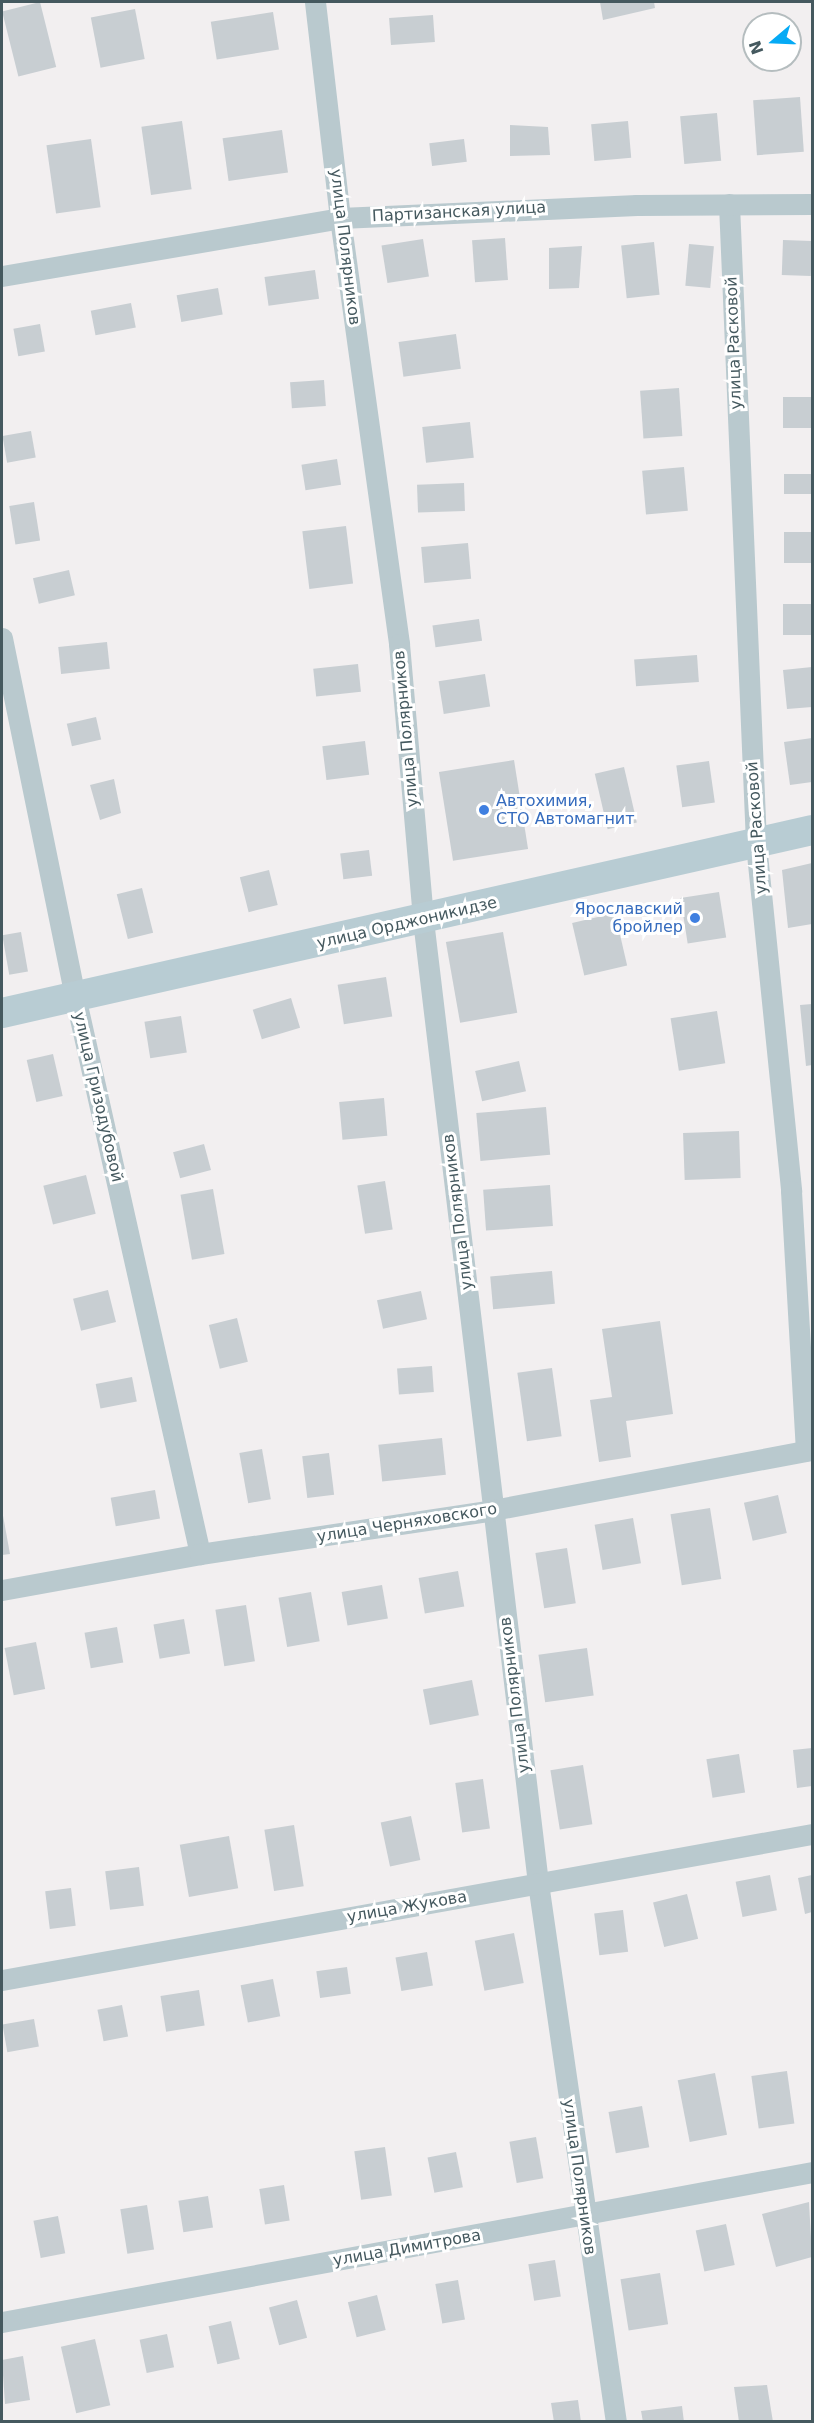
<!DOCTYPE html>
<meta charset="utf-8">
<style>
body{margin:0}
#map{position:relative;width:814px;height:2423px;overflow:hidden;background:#f2eff0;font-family:"DejaVu Sans",sans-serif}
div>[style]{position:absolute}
.building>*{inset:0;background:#c8ced2;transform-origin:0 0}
.minor>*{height:21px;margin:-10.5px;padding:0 10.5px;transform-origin:10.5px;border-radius:10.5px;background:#b9c9ce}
.secondary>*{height:30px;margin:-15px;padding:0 15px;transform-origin:15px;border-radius:15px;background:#b8ccd3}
.dots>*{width:16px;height:16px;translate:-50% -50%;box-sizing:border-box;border:3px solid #fff;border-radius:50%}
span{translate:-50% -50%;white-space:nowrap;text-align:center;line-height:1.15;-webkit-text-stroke:6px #fff;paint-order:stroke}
.street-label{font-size:16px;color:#45595f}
.shop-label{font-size:16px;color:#366cbe}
.left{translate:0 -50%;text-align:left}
.right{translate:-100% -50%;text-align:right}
.frame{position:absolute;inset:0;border:3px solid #45595f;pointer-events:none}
.north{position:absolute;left:742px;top:12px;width:60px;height:60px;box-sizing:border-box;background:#fff;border:2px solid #b5bdbf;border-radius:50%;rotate:251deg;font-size:16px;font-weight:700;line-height:24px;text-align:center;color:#45595f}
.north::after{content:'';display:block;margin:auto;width:21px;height:27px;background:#05aaf5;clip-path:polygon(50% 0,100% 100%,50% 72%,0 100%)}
</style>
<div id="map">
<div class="building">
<div style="left:40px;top:2px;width:67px;height:39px;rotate:76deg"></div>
<div style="clip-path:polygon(600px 2px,654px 2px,655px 8px,603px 20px)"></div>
<div style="left:135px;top:9px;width:51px;height:45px;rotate:79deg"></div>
<div style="left:273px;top:12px;width:38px;height:63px;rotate:81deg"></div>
<div style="left:433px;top:15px;width:27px;height:44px;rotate:86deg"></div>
<div style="left:800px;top:97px;width:55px;height:47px;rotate:86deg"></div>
<div style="left:717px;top:113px;width:48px;height:37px;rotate:85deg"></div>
<div style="left:182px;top:121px;width:69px;height:41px;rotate:82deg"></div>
<div style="left:628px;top:121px;width:37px;height:37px;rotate:85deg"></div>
<div style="clip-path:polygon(510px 125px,548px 127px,550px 155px,510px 156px)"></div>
<div style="left:282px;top:130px;width:43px;height:60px;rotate:82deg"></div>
<div style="left:91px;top:139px;width:69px;height:45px;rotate:82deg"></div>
<div style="left:464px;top:139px;width:23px;height:35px;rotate:83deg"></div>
<div style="left:505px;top:238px;width:42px;height:33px;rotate:86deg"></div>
<div style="left:423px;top:239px;width:38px;height:42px;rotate:81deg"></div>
<div style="left:783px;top:240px;width:29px;height:35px;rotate:2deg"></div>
<div style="left:654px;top:242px;width:53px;height:33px;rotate:84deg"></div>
<div style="left:689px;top:244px;width:25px;height:42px;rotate:5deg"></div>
<div style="clip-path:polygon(582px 246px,579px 288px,549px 289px,549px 248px)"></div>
<div style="left:315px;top:270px;width:29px;height:51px;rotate:82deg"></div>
<div style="left:218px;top:288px;width:27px;height:42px;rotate:80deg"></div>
<div style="left:131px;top:303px;width:25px;height:41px;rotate:79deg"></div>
<div style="left:40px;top:324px;width:28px;height:27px;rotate:80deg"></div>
<div style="left:456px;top:334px;width:35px;height:58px;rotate:82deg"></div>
<div style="left:324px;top:380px;width:26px;height:34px;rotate:86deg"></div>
<div style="left:679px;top:388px;width:48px;height:39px;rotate:86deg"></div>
<div style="left:812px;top:397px;width:31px;height:29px;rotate:90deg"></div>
<div style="left:470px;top:422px;width:36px;height:48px;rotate:84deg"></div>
<div style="left:31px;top:431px;width:27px;height:29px;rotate:80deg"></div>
<div style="left:337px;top:459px;width:26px;height:36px;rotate:81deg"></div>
<div style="left:684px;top:467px;width:44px;height:42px;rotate:85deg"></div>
<div style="left:812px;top:474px;width:20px;height:28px;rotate:90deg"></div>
<div style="left:464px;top:483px;width:28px;height:47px;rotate:88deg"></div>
<div style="left:34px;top:502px;width:39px;height:25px;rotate:81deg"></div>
<div style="left:346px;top:526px;width:58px;height:44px;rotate:83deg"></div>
<div style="left:812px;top:532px;width:31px;height:28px;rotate:90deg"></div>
<div style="left:468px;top:543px;width:36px;height:47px;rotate:85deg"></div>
<div style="left:69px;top:570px;width:26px;height:37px;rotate:77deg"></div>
<div style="left:812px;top:604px;width:31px;height:29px;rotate:90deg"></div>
<div style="left:479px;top:619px;width:22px;height:47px;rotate:82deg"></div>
<div style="left:107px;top:642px;width:27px;height:49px;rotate:84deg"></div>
<div style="left:697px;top:655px;width:27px;height:63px;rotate:86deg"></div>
<div style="left:358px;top:664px;width:28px;height:45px;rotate:84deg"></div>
<div style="clip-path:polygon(812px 667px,812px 707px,787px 709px,783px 670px)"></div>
<div style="left:485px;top:674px;width:33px;height:47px;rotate:81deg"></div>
<div style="left:96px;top:717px;width:23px;height:30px;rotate:77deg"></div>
<div style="clip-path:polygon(812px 738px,812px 782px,790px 785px,784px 742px)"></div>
<div style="left:365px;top:741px;width:34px;height:43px;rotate:83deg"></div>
<div style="left:514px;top:760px;width:90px;height:76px;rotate:81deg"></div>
<div style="left:709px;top:761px;width:42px;height:33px;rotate:82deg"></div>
<div style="left:624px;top:767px;width:57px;height:30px;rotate:77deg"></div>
<div style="clip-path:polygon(114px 779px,121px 813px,100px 820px,90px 785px)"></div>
<div style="left:369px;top:850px;width:26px;height:29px;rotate:83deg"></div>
<div style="clip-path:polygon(812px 863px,812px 924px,788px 928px,782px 870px)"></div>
<div style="left:269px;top:870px;width:36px;height:30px;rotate:76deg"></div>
<div style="left:142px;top:888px;width:46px;height:26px;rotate:76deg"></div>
<div style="left:719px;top:892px;width:46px;height:39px;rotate:81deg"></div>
<div style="left:615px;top:913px;width:54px;height:44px;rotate:77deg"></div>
<div style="left:21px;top:932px;width:40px;height:19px;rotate:80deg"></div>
<div style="left:503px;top:932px;width:82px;height:58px;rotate:80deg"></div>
<div style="left:386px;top:977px;width:40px;height:49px;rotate:81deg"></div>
<div style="left:291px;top:998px;width:31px;height:40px;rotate:73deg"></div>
<div style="clip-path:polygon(812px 1004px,812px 1065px,806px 1066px,800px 1005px)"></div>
<div style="left:717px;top:1011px;width:53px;height:47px;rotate:81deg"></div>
<div style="left:181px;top:1016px;width:37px;height:37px;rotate:81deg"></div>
<div style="left:53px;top:1054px;width:43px;height:27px;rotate:77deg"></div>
<div style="left:519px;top:1061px;width:31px;height:45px;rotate:77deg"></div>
<div style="left:384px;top:1098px;width:38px;height:45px;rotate:85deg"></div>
<div style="left:546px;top:1107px;width:48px;height:70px;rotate:85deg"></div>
<div style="left:739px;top:1131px;width:47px;height:56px;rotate:88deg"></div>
<div style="left:204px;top:1144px;width:27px;height:32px;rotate:75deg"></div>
<div style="left:86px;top:1175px;width:40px;height:44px;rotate:76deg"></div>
<div style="left:385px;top:1181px;width:49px;height:28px;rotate:81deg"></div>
<div style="left:550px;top:1185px;width:41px;height:67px;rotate:86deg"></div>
<div style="left:213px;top:1189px;width:66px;height:33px;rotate:80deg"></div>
<div style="left:552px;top:1271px;width:33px;height:62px;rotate:85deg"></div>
<div style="left:108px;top:1290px;width:33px;height:36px;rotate:76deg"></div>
<div style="left:421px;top:1291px;width:29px;height:45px;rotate:78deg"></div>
<div style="left:237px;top:1318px;width:45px;height:29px;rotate:76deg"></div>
<div style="clip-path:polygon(660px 1321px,673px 1414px,626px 1421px,631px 1457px,599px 1462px,590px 1400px,612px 1397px,602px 1329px)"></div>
<div style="left:432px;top:1366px;width:26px;height:35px;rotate:86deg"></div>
<div style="left:552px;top:1368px;width:69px;height:35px;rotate:82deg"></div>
<div style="left:132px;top:1377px;width:25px;height:37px;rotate:79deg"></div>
<div style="left:442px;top:1438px;width:37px;height:64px;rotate:84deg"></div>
<div style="left:262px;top:1449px;width:51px;height:23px;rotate:80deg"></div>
<div style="left:329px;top:1453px;width:42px;height:27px;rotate:83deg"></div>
<div style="left:155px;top:1490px;width:29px;height:45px;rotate:80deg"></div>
<div style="left:778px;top:1495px;width:39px;height:35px;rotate:77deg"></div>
<div style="left:710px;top:1508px;width:72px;height:40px;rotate:81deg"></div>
<div style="clip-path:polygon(2px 1510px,10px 1554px,2px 1555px)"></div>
<div style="left:633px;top:1518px;width:46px;height:39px;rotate:80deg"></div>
<div style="left:567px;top:1548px;width:56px;height:32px;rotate:81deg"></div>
<div style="left:458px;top:1571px;width:36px;height:40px;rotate:80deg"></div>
<div style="left:382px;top:1585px;width:34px;height:41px;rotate:80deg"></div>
<div style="left:311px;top:1592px;width:50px;height:33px;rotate:80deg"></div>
<div style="left:246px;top:1605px;width:57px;height:31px;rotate:81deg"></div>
<div style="left:184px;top:1619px;width:35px;height:31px;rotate:80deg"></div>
<div style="left:117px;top:1627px;width:36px;height:33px;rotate:80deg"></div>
<div style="left:36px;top:1642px;width:48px;height:32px;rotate:79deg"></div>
<div style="left:587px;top:1648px;width:48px;height:49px;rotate:82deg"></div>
<div style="left:472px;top:1680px;width:36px;height:50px;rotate:79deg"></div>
<div style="clip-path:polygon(812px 1748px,812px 1786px,797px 1788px,793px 1750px)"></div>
<div style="left:739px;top:1754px;width:39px;height:33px;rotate:81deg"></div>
<div style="left:583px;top:1765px;width:60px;height:33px;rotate:81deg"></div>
<div style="left:483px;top:1779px;width:50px;height:28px;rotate:82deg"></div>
<div style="left:411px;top:1816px;width:45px;height:31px;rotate:78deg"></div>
<div style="left:294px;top:1825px;width:62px;height:30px;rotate:81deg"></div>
<div style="left:229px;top:1836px;width:53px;height:50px;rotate:80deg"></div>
<div style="left:139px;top:1867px;width:39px;height:34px;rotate:83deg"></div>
<div style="left:770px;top:1875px;width:36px;height:35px;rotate:79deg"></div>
<div style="clip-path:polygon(812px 1875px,812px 1912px,805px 1914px,798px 1878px)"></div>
<div style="left:71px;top:1888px;width:38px;height:26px;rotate:83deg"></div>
<div style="left:687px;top:1894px;width:46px;height:35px;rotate:76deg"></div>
<div style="left:623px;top:1910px;width:42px;height:29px;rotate:83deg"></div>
<div style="left:514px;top:1933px;width:51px;height:40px;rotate:79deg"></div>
<div style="left:427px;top:1952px;width:34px;height:32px;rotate:80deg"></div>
<div style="left:347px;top:1967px;width:27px;height:31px;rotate:82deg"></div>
<div style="left:273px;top:1979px;width:38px;height:33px;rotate:79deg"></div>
<div style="left:199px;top:1990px;width:36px;height:39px;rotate:81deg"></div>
<div style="left:122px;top:2005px;width:32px;height:25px;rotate:79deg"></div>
<div style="left:34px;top:2019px;width:28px;height:32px;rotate:80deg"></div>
<div style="left:787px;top:2071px;width:53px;height:36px;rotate:82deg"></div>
<div style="left:715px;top:2073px;width:63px;height:38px;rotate:79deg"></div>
<div style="left:642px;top:2106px;width:42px;height:34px;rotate:80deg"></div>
<div style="left:536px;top:2137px;width:42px;height:27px;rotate:80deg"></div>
<div style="left:385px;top:2147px;width:49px;height:31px;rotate:82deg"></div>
<div style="left:456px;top:2152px;width:36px;height:29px;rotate:79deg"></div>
<div style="left:284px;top:2185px;width:36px;height:25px;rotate:81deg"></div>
<div style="left:208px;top:2196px;width:32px;height:30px;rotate:81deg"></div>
<div style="clip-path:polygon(809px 2202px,812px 2257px,776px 2267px,762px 2214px)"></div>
<div style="left:147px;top:2205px;width:45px;height:27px;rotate:81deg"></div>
<div style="left:58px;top:2216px;width:38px;height:25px;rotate:79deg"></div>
<div style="left:726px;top:2224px;width:42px;height:31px;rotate:78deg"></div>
<div style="left:555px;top:2260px;width:37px;height:27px;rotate:81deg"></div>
<div style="left:660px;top:2273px;width:52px;height:40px;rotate:81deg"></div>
<div style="left:458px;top:2280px;width:40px;height:23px;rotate:80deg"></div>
<div style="left:377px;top:2295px;width:36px;height:30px;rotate:76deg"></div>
<div style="left:297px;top:2300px;width:39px;height:29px;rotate:75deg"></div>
<div style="left:231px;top:2321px;width:39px;height:23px;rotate:77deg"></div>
<div style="left:167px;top:2334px;width:34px;height:28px;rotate:78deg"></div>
<div style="left:95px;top:2339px;width:68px;height:35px;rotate:77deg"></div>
<div style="clip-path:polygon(23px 2356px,30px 2400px,5px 2404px,2px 2360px)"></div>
<div style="clip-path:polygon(767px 2385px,773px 2422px,739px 2422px,734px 2387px)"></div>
<div style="clip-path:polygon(578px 2400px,581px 2422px,554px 2422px,551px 2403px)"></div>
<div style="clip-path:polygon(682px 2406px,684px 2422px,643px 2422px,641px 2411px)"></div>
</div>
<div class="minor">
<div style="left:315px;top:2px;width:217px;rotate:83.4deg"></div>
<div style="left:340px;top:218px;width:430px;rotate:82.1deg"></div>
<div style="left:399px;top:644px;width:277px;rotate:85deg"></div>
<div style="left:423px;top:920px;width:970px;rotate:83.19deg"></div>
<div style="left:538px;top:1883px;width:545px;rotate:81.77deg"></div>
<div style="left:729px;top:204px;width:641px;rotate:87.58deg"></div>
<div style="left:756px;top:844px;width:349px;rotate:84.2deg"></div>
<div style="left:791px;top:1191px;width:260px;rotate:86.7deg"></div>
<div style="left:2px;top:276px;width:343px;rotate:-9.7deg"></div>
<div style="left:340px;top:218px;width:297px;rotate:-2.5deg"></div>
<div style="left:637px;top:205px;width:175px;rotate:-0.3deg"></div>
<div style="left:2px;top:638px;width:365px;rotate:78.5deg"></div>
<div style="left:75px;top:996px;width:572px;rotate:77.37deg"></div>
<div style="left:2px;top:1590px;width:201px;rotate:-10.3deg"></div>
<div style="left:200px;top:1554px;width:296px;rotate:-8.5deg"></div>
<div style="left:493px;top:1510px;width:325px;rotate:-10.7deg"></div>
<div style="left:2px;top:1980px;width:823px;rotate:-10.22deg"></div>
<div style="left:2px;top:2322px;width:824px;rotate:-10.49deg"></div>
</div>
<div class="secondary">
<div style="left:2px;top:1013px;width:830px;rotate:-12.73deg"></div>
</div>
<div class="dots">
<div style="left:484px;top:810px;background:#3f7fe0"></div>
<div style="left:695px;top:918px;background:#3f7fe0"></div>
</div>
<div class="street-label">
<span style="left:459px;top:212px;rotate:-3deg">Партизанская улица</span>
<span style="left:345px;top:247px;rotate:83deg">улица Полярников</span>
<span style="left:734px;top:343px;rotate:-92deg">улица Расковой</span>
<span style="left:406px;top:729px;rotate:-95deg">улица Полярников</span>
<span style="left:757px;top:828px;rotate:-94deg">улица Расковой</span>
<span style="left:407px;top:923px;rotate:-13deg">улица Орджоникидзе</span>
<span style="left:98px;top:1097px;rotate:77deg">улица Гризодубовой</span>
<span style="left:458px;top:1212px;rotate:-97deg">улица Полярников</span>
<span style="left:407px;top:1523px;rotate:-9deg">улица Черняховского</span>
<span style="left:515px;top:1695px;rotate:-97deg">улица Полярников</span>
<span style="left:407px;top:1907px;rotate:-10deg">улица Жукова</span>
<span style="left:579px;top:2177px;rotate:82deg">улица Полярников</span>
<span style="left:407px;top:2248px;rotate:-10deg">улица Димитрова</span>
</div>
<div class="shop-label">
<span class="left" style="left:496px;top:810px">Автохимия,<br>СТО Автомагнит</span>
<span class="right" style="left:683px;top:918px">Ярославский<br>бройлер</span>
</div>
<div class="frame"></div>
<div class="north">N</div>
</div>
